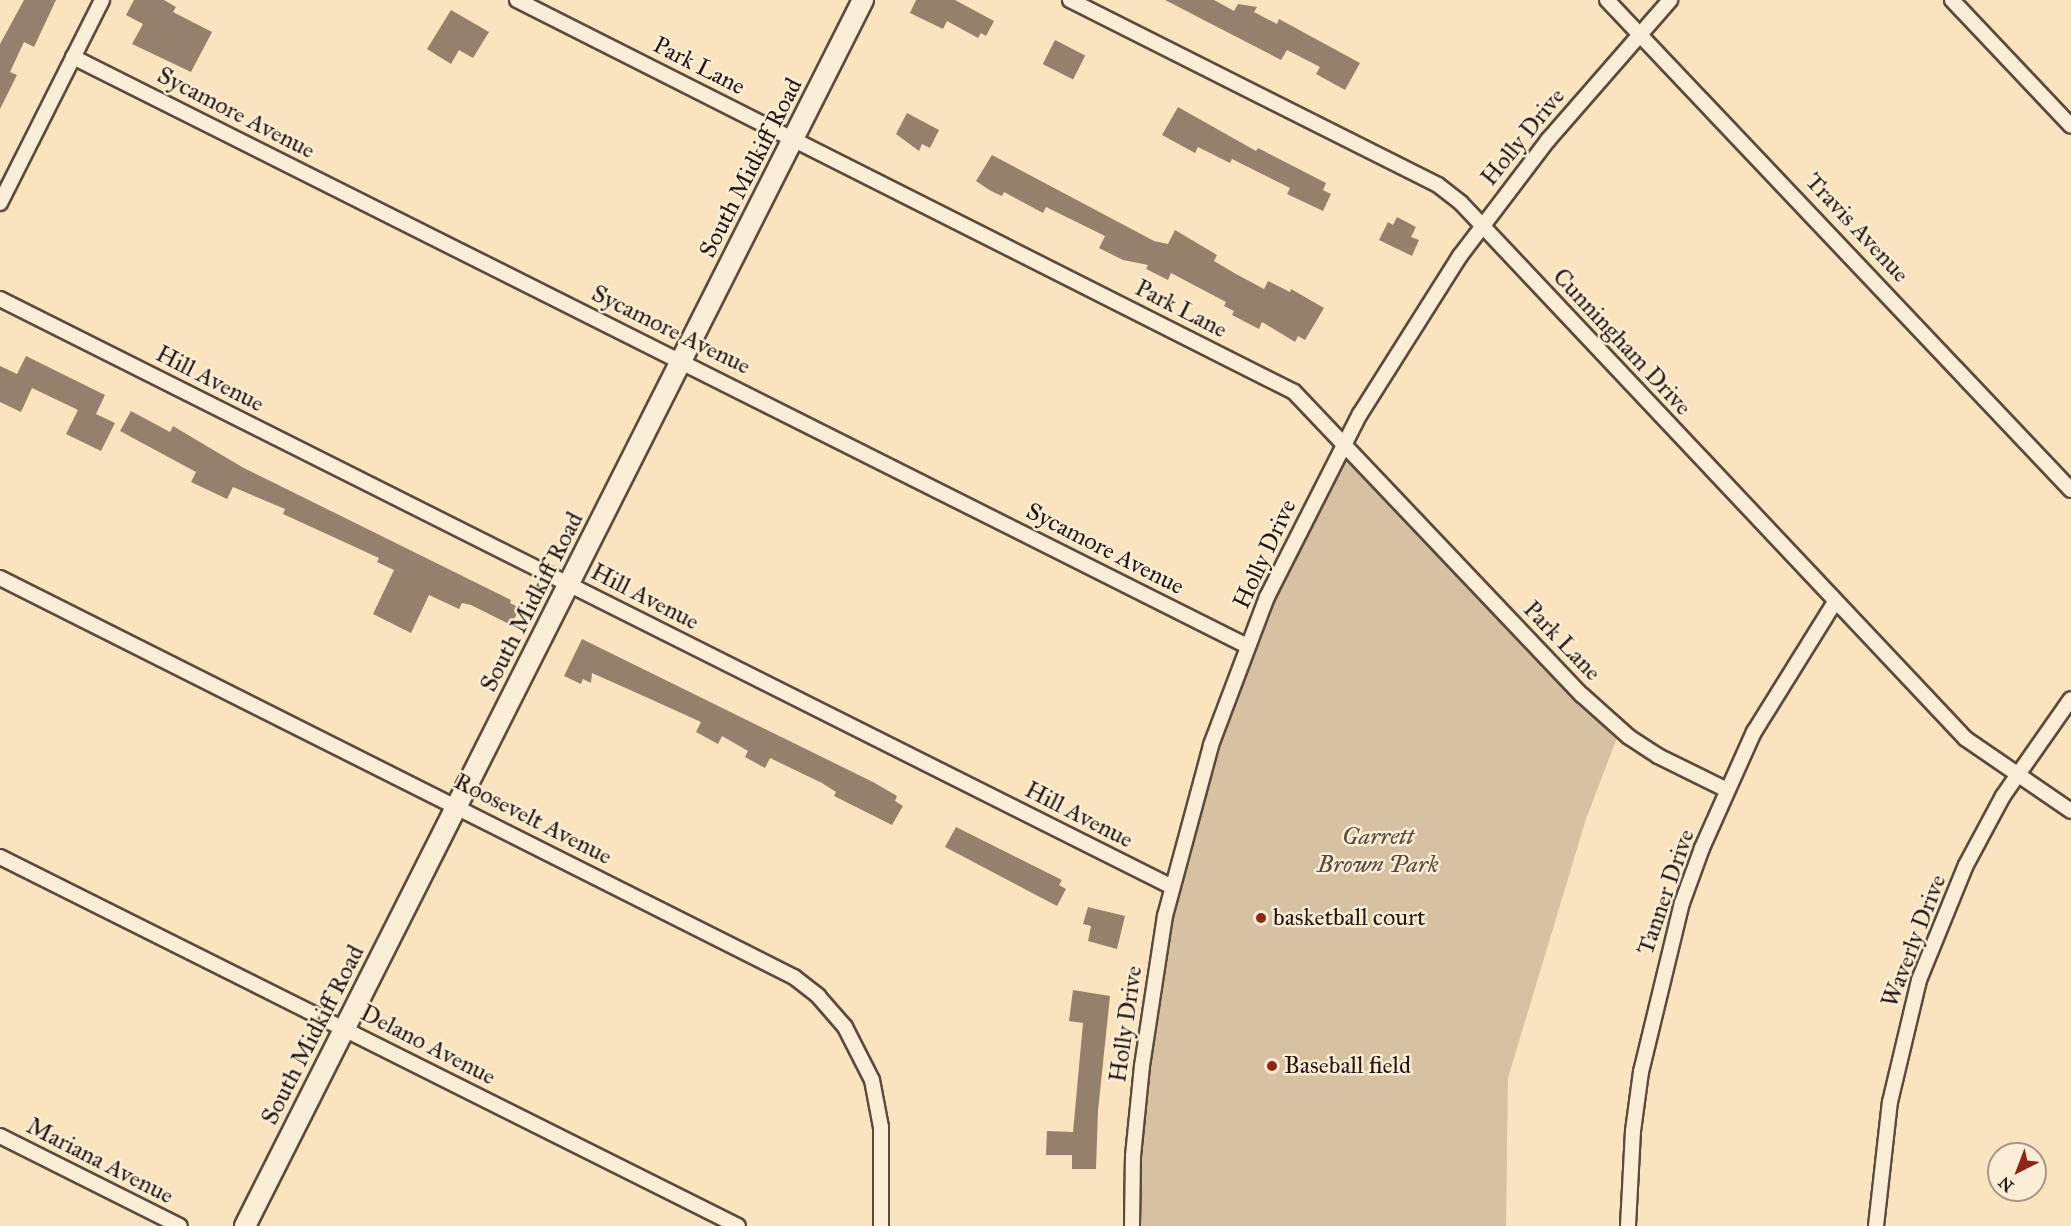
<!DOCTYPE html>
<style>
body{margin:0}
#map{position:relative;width:2071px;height:1226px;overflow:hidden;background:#fae4c0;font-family:"IM FELL Great Primer",serif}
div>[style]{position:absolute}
.green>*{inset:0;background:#d6c1a2}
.building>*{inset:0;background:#95816b;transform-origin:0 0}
.roads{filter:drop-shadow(2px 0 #5c4a3b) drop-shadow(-2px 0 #5c4a3b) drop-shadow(0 2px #5c4a3b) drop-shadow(0 -2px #5c4a3b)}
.street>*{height:14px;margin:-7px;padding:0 7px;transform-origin:7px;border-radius:7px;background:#fcedd6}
.secondary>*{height:20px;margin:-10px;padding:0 10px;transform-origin:10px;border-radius:10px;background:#fcedd6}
.dots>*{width:16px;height:16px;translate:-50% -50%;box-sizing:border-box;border:3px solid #fcedd6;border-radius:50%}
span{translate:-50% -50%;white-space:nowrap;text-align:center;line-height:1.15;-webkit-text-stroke:5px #fcedd6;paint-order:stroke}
.street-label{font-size:24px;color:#27160f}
.park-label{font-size:24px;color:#5c493b;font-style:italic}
.poi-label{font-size:24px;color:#27160f}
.left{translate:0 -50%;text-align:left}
.north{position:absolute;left:1987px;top:1142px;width:60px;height:60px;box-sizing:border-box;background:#fcedd6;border:2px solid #a79786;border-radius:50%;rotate:222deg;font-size:16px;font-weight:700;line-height:24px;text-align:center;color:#27160f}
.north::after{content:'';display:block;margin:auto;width:21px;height:27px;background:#8f2418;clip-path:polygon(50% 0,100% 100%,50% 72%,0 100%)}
</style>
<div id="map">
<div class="green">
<div style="clip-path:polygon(1345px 444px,1620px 730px,1586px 819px,1508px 1078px,1506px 1226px,1130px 1226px,1158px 957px,1238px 671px)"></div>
</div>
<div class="building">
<div style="clip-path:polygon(24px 0,56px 0,34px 47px,24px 42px,10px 72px,17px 75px,0 109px,0 44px)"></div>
<div style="clip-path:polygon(134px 0,164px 0,176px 7px,173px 12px,212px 32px,191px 72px,132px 44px,143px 24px,126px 15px)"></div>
<div style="clip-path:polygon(916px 0,955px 0,994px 21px,986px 36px,981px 33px,978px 38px,947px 21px,943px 29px,910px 13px)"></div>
<div style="clip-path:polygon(1165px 0,1214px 0,1234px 11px,1238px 4px,1257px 7px,1254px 12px,1277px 24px,1279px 19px,1360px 63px,1345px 90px,1316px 74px,1320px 67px,1287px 50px,1281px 60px)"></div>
<div style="clip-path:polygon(451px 10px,489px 32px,473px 58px,459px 50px,451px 64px,427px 49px)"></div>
<div style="left:1055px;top:40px;width:34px;height:27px;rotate:27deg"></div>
<div style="clip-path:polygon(1178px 107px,1256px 151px,1258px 148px,1326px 183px,1323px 190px,1331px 194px,1323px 211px,1287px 194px,1290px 188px,1232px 159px,1230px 163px,1198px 147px,1195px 153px,1162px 135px)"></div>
<div style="clip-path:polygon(907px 113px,939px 130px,930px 148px,922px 144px,919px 151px,896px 134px)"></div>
<div style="clip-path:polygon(992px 155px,1154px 241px,1168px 244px,1175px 230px,1217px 255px,1214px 261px,1236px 274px,1264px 289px,1268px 281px,1290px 292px,1291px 289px,1324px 308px,1305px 340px,1298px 336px,1295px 342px,1262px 322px,1259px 329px,1232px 315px,1234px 311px,1224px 306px,1226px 302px,1171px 273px,1168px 280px,1146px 269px,1148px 265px,1123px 260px,1099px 248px,1105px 236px,1046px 207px,1043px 213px,1004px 192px,1002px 196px,991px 191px,976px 181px)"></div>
<div style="clip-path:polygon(1397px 217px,1416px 227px,1411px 237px,1419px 240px,1412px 256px,1379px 240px,1388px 222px,1393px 225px)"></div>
<div style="clip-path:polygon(26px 356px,105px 395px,96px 414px,115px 423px,101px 451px,66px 434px,78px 410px,32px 388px,21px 412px,0 402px,0 366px,17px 374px)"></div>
<div style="clip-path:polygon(131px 411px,170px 432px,173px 426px,242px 467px,511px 600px,510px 603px,520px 608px,511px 625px,471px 605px,462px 603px,459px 609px,429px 595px,411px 633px,373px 614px,394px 570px,377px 562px,379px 558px,283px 514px,285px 509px,233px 487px,227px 499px,191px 482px,196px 472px,120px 431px)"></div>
<div style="clip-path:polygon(582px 639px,873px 782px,897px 796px,895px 801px,903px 806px,892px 825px,834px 796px,836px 792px,822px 783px,770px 758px,765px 768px,745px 757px,748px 751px,722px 736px,718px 744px,696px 732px,701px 722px,648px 698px,592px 673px,591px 683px,583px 679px,581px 684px,564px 676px)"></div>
<div style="clip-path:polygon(956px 827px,1062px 880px,1059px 885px,1066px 889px,1057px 906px,945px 847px)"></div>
<div style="clip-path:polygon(1088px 907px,1125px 916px,1117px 949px,1088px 941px,1091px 926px,1083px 924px)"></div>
<div style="clip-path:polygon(1073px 990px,1110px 996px,1098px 1111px,1096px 1169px,1072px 1169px,1072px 1155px,1046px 1155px,1047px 1131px,1073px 1132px,1083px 1023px,1069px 1021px)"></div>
</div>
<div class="roads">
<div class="street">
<div style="left:517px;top:0;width:870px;rotate:26.77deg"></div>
<div style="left:1294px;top:392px;width:418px;rotate:46.5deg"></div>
<div style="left:1582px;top:695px;width:63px;rotate:41.8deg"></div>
<div style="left:1629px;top:737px;width:35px;rotate:33deg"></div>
<div style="left:1658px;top:756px;width:77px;rotate:26.2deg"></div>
<div style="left:1070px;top:0;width:412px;rotate:26.7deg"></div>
<div style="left:1438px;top:185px;width:29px;rotate:38deg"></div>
<div style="left:1461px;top:203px;width:736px;rotate:46.71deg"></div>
<div style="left:1966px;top:739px;width:127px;rotate:34.4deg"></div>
<div style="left:1607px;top:0;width:675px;rotate:46.56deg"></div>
<div style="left:1952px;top:0;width:173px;rotate:46.6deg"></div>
<div style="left:73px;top:57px;width:1313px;rotate:26.64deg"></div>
<div style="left:0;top:203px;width:227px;rotate:-63.3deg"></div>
<div style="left:0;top:299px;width:1311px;rotate:26.64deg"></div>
<div style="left:0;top:578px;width:889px;rotate:26.68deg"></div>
<div style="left:794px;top:977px;width:31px;rotate:38deg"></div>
<div style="left:818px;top:996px;width:41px;rotate:48.9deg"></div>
<div style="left:845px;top:1027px;width:59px;rotate:63deg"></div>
<div style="left:872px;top:1080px;width:48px;rotate:79.2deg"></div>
<div style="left:881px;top:1127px;width:99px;rotate:90deg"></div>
<div style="left:0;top:857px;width:825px;rotate:26.57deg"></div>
<div style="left:0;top:1136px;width:201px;rotate:26.6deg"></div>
<div style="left:1132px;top:1226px;width:70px;rotate:-89.2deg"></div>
<div style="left:1133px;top:1156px;width:90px;rotate:-84.3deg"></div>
<div style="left:1142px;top:1066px;width:152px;rotate:-81.3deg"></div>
<div style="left:1165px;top:916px;width:177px;rotate:-74.9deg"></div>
<div style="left:1211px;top:745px;width:158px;rotate:-69.3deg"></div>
<div style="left:1267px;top:597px;width:205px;rotate:-63.1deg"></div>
<div style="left:1360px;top:414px;width:187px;rotate:-57.7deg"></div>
<div style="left:1460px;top:256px;width:146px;rotate:-52.8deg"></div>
<div style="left:1548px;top:140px;width:186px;rotate:-48.9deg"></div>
<div style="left:1628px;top:1226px;width:95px;rotate:-87deg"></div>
<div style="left:1633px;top:1131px;width:60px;rotate:-82.3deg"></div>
<div style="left:1641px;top:1072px;width:174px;rotate:-76.4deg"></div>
<div style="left:1682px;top:903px;width:59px;rotate:-70deg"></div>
<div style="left:1702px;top:848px;width:127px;rotate:-65.9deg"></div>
<div style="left:1754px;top:732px;width:153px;rotate:-58.1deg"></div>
<div style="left:1876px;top:1226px;width:125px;rotate:-83.6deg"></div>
<div style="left:1890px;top:1102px;width:125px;rotate:-76.6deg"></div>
<div style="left:1919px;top:980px;width:124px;rotate:-67.8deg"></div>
<div style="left:1966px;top:865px;width:78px;rotate:-61.8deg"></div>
<div style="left:2003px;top:796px;width:118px;rotate:-55deg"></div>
</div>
<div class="secondary">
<div style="left:245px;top:1226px;width:1373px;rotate:-63.25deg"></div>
</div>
</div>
<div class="dots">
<div style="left:1261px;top:918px;background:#8f2418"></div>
<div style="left:1272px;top:1066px;background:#8f2418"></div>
</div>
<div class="street-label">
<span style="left:699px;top:66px;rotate:27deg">Park Lane</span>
<span style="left:236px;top:113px;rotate:27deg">Sycamore Avenue</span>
<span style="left:1523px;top:137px;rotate:-51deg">Holly Drive</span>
<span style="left:751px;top:168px;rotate:-63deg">South Midkiff Road</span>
<span style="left:1857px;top:228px;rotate:47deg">Travis Avenue</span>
<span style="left:1181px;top:309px;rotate:27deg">Park Lane</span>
<span style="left:671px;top:330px;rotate:26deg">Sycamore Avenue</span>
<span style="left:1622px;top:342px;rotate:47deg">Cunningham Drive</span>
<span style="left:210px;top:379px;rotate:27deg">Hill Avenue</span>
<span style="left:1105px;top:549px;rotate:27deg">Sycamore Avenue</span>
<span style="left:1265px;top:554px;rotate:-65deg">Holly Drive</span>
<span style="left:645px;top:597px;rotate:27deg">Hill Avenue</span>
<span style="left:532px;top:602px;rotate:-63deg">South Midkiff Road</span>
<span style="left:1562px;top:641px;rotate:46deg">Park Lane</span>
<span style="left:1079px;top:815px;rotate:27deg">Hill Avenue</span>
<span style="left:533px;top:819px;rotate:27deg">Roosevelt Avenue</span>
<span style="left:1666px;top:892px;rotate:-71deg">Tanner Drive</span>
<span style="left:1914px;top:941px;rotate:-69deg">Waverly Drive</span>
<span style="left:1126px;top:1024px;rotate:-82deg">Holly Drive</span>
<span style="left:313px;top:1035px;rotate:-63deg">South Midkiff Road</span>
<span style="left:428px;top:1045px;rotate:27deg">Delano Avenue</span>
<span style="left:100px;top:1161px;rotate:27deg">Mariana Avenue</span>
</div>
<div class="park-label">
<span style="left:1378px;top:851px">Garrett<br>Brown Park</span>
</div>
<div class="poi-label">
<span class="left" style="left:1273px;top:918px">basketball court</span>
<span class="left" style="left:1284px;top:1066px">Baseball field</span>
</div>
<div class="north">N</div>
</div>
